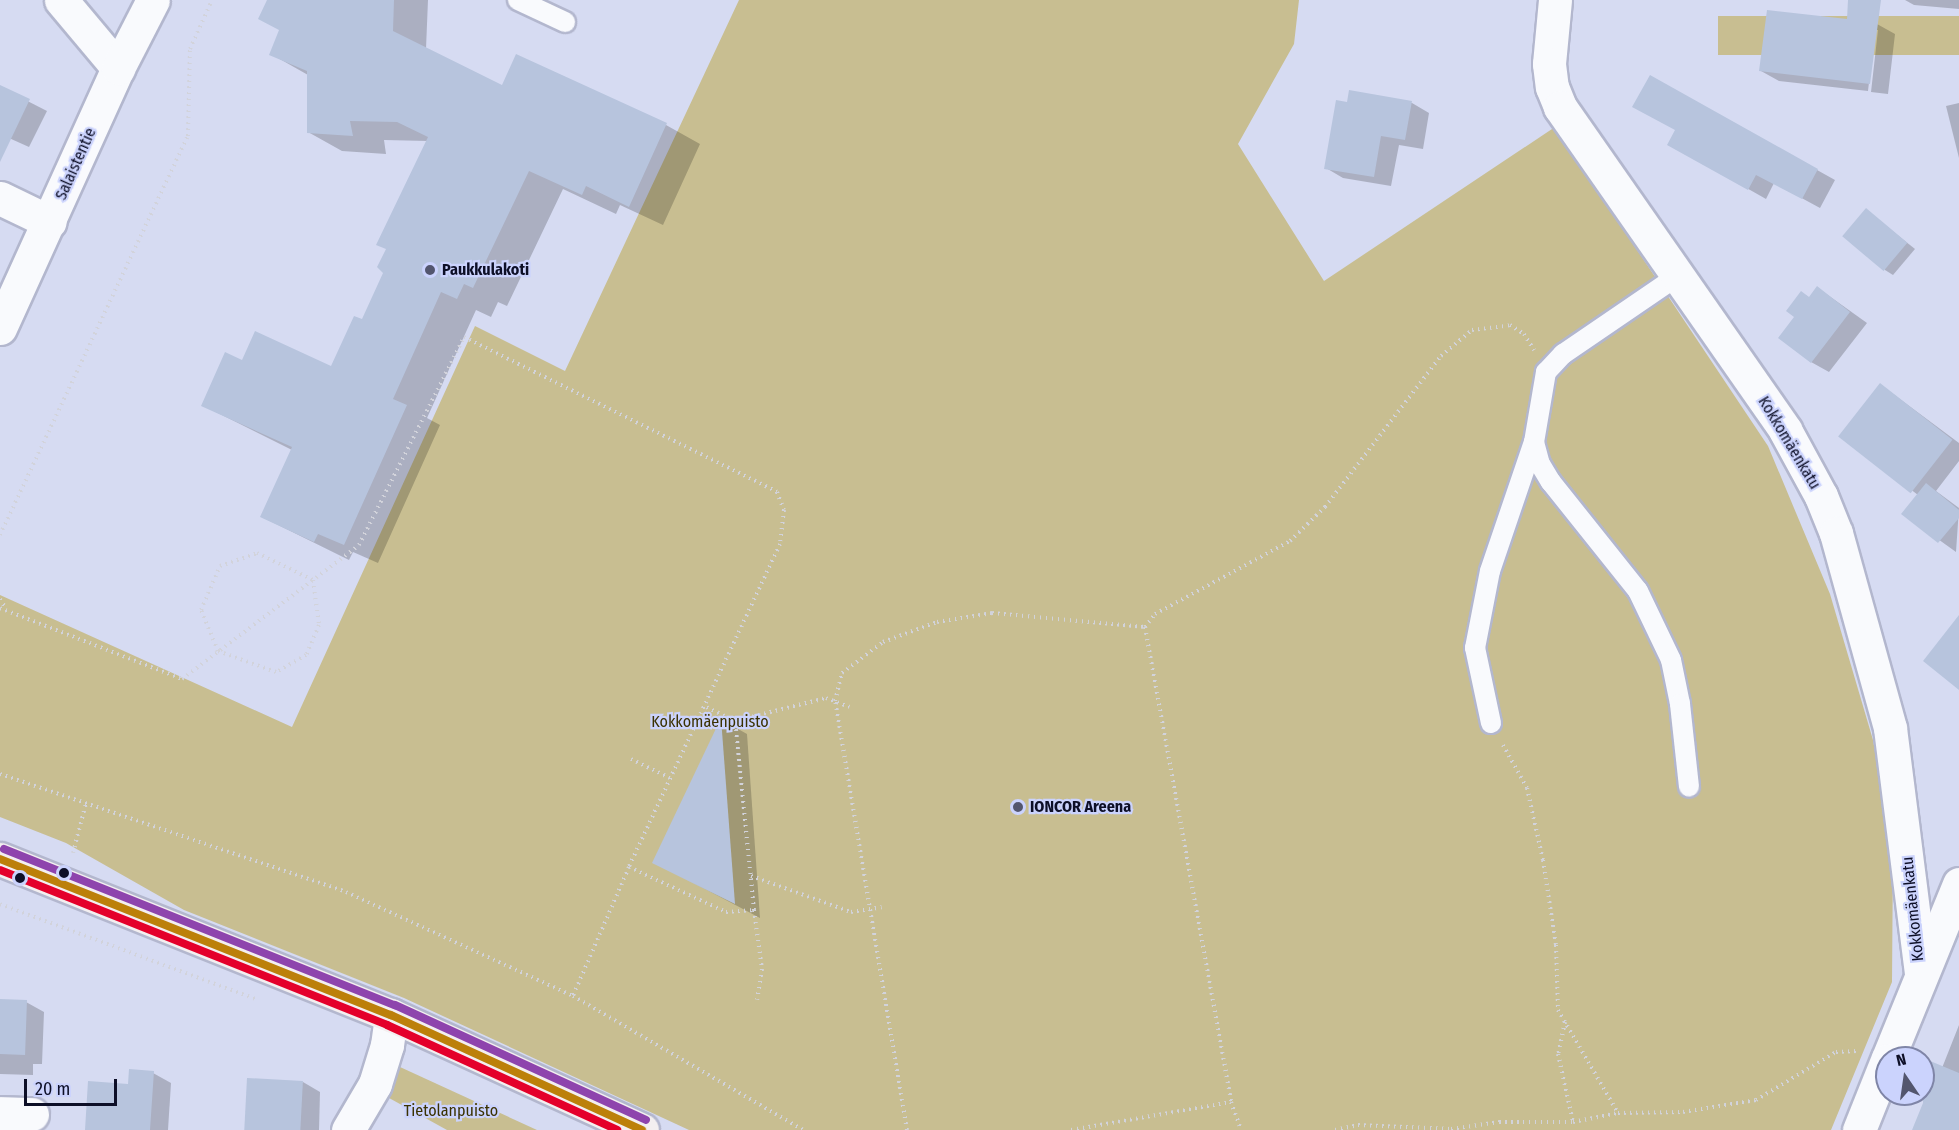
<!DOCTYPE html>
<meta charset="utf-8">
<style>
body{margin:0}
#map{position:relative;width:1959px;height:1130px;overflow:hidden;background:#d6dbf2;font-family:"Fira Sans Condensed",sans-serif}
div>[style]{position:absolute}
.green>*{inset:0;background:#c8be91;transform-origin:0 0}
.shadow>*{inset:0;background:#0003}
.building>*{inset:0;background:#b7c4dd;transform-origin:0 0}
.path>*{height:4px;margin-top:-2px;transform-origin:0;background:repeating-linear-gradient(90deg,#d2d3db 0 1.5px,transparent 0 6px)}
.roads{filter:drop-shadow(2px 0 #b3b7ce) drop-shadow(-2px 0 #b3b7ce) drop-shadow(0 2px #b3b7ce) drop-shadow(0 -2px #b3b7ce)}
.service>*{height:20px;margin:-10px;padding:0 10px;transform-origin:10px;border-radius:10px;background:#f9fafd}
.minor>*{height:33px;margin:-16.5px;padding:0 16.5px;transform-origin:16.5px;border-radius:16.5px;background:#f9fafd}
.tertiary>*{height:33px;margin:-16.5px;padding:0 16.5px;transform-origin:16.5px;border-radius:16.5px;background:#f9fafd}
.secondary>*{height:33px;margin:-16.5px;padding:0 16.5px;transform-origin:16.5px;border-radius:16.5px;background:#f3eff0}
.bus-1>*{height:8px;margin:-4px;padding:0 4px;transform-origin:4px;border-radius:4px;background:#bc800a}
.bus-2>*{height:8px;margin:-4px;padding:0 4px;transform-origin:4px;border-radius:4px;background:#e4002b}
.bus-3>*{height:8px;margin:-4px;padding:0 4px;transform-origin:4px;border-radius:4px;background:#8e44ad}
.dots>*{width:16px;height:16px;translate:-50% -50%;box-sizing:border-box;border:3px solid #cbd3fd;border-radius:50%}
span{translate:-50% -50%;white-space:nowrap;text-align:center;line-height:1.15;-webkit-text-stroke:4.5px #cbd3fd;paint-order:stroke}
.street-label{font-size:16px;color:#0d0f27}
.poi-label{font-size:16px;color:#0d0f27;font-weight:700}
.left{translate:0 -50%;text-align:left}
.park-label{font-size:16px;color:#3a3101}
.north{position:absolute;left:1875px;top:1046px;width:60px;height:60px;box-sizing:border-box;background:#cbd3fd;border:2px solid #7f85a7;border-radius:50%;rotate:347deg;font-size:16px;font-weight:700;line-height:24px;text-align:center;color:#0d0f27}
.north::after{content:'';display:block;margin:auto;width:21px;height:27px;background:#53566e;clip-path:polygon(50% 0,100% 100%,50% 72%,0 100%)}
.scale{position:absolute;left:24px;top:1079px;width:93px;height:27px;box-sizing:border-box;border:3px solid #0d0f27;border-top:0;padding-left:8px;font-size:18px;line-height:21px;white-space:nowrap;color:#0d0f27;-webkit-text-stroke:4px #cbd3fd;paint-order:stroke}
</style>
<div id="map">
<div class="green">
<div style="clip-path:polygon(739px 0,1299px 0,1294px 44px,1238px 144px,1324px 281px,1555px 127px,1768px 446px,1830px 594px,1873px 740px,1893px 851px,1892px 982px,1831px 1130px,689px 1130px,404px 998px,184px 910px,66px 843px,0 817px,0 595px,292px 727px,475px 326px,565px 371px)"></div>
<div style="left:1959px;top:16px;width:39px;height:241px;rotate:90deg"></div>
<div style="clip-path:polygon(400px 1067px,537px 1130px,447px 1130px,380px 1093px)"></div>
</div>
<div class="shadow">
<div style="clip-path:polygon(269px 0,428px 0,426px 49px,503px 87px,666px 125px,700px 144px,663px 225px,620px 205px,616px 214px,563px 189px,507px 306px,498px 302px,491px 317px,476px 310px,427px 418px,440px 425px,378px 563px,353px 552px,349px 560px,262px 517px,292px 450px,202px 405px,243px 362px,332px 368px,363px 321px,385px 273px,387px 249px,428px 141px,384px 140px,386px 154px,342px 151px,308px 132px,308px 75px,271px 54px,280px 30px)"></div>
<div style="clip-path:polygon(1905px 0,1959px 0,1959px 9px,1914px 5px)"></div>
<div style="clip-path:polygon(1877px 24px,1895px 34px,1888px 94px,1871px 92px,1878px 30px,1875px 30px,1868px 91px,1779px 81px,1761px 71px)"></div>
<div style="clip-path:polygon(1650px 77px,1835px 180px,1820px 208px,1774px 183px,1766px 199px,1669px 144px,1677px 130px)"></div>
<div style="clip-path:polygon(0 87px,47px 111px,29px 147px,0 134px)"></div>
<div style="clip-path:polygon(1412px 103px,1429px 113px,1423px 149px,1399px 145px,1391px 186px,1343px 178px,1326px 168px,1348px 104px)"></div>
<div style="clip-path:polygon(1959px 103px,1959px 158px,1946px 106px)"></div>
<div style="clip-path:polygon(1866px 210px,1915px 249px,1893px 275px,1885px 270px)"></div>
<div style="clip-path:polygon(1818px 288px,1867px 323px,1829px 372px,1811px 362px,1796px 317px,1802px 293px,1810px 298px)"></div>
<div style="clip-path:polygon(1881px 385px,1959px 443px,1959px 461px,1936px 491px,1959px 508px,1956px 552px,1903px 514px,1918px 495px,1841px 436px)"></div>
<div style="clip-path:polygon(722px 720px,747px 734px,760px 918px,654px 862px)"></div>
<div style="clip-path:polygon(0 1001px,26px 1002px,44px 1012px,42px 1064px,33px 1064px,33px 1075px,0 1074px)"></div>
<div style="clip-path:polygon(1959px 1025px,1959px 1130px,1914px 1130px,1930px 1090px,1923px 1086px,1923px 1060px,1942px 1068px)"></div>
<div style="clip-path:polygon(153px 1073px,171px 1083px,168px 1130px,87px 1130px,129px 1085px)"></div>
<div style="clip-path:polygon(303px 1082px,320px 1092px,319px 1130px,246px 1130px)"></div>
</div>
<div class="building">
<div style="clip-path:polygon(267px 0,394px 0,393px 31px,502px 85px,516px 54px,667px 123px,629px 207px,586px 186px,582px 195px,529px 171px,473px 288px,464px 284px,457px 299px,441px 292px,393px 399px,407px 405px,344px 545px,318px 534px,314px 542px,260px 517px,292px 447px,201px 406px,225px 352px,242px 360px,255px 331px,331px 366px,354px 316px,362px 319px,383px 273px,377px 267px,386px 249px,376px 245px,428px 137px,397px 122px,350px 121px,353px 136px,307px 133px,307px 71px,269px 55px,279px 30px,258px 19px)"></div>
<div style="clip-path:polygon(1848px 0,1881px 0,1870px 84px,1759px 71px,1767px 10px,1847px 19px)"></div>
<div style="clip-path:polygon(1650px 75px,1818px 169px,1802px 199px,1756px 175px,1748px 190px,1667px 145px,1675px 130px,1632px 107px)"></div>
<div style="clip-path:polygon(0 85px,30px 99px,0 162px)"></div>
<div style="clip-path:polygon(1349px 90px,1412px 101px,1405px 140px,1381px 136px,1374px 177px,1324px 169px,1336px 100px,1347px 102px)"></div>
<div style="left:1866px;top:208px;width:54px;height:37px;rotate:40deg"></div>
<div style="clip-path:polygon(1817px 286px,1850px 312px,1811px 363px,1778px 338px,1794px 317px,1786px 311px,1801px 291px,1809px 297px)"></div>
<div style="left:1880px;top:383px;width:92px;height:68px;rotate:38deg"></div>
<div style="clip-path:polygon(1926px 483px,1959px 510px,1959px 518px,1938px 543px,1901px 514px)"></div>
<div style="clip-path:polygon(1959px 615px,1959px 690px,1923px 661px)"></div>
<div style="clip-path:polygon(721px 718px,735px 904px,652px 863px)"></div>
<div style="left:0;top:999px;width:27px;height:55px;rotate:2deg"></div>
<div style="clip-path:polygon(1923px 1058px,1959px 1073px,1959px 1130px,1912px 1130px,1923px 1103px)"></div>
<div style="clip-path:polygon(129px 1069px,154px 1071px,150px 1130px,85px 1130px,88px 1081px,128px 1084px)"></div>
<div style="left:247px;top:1078px;width:56px;height:52px;rotate:3deg"></div>
</div>
<div class="path">
<div style="left:0;top:535px;width:441px;rotate:-64.8deg"></div>
<div style="left:188px;top:136px;width:87px;rotate:-88.7deg"></div>
<div style="left:190px;top:49px;width:54px;rotate:-65.8deg"></div>
<div style="left:257px;top:553px;width:62px;rotate:25.7deg"></div>
<div style="left:313px;top:580px;width:45px;rotate:82.4deg"></div>
<div style="left:319px;top:625px;width:33px;rotate:113deg"></div>
<div style="left:306px;top:655px;width:34px;rotate:150deg"></div>
<div style="left:276px;top:672px;width:62px;rotate:-160.1deg"></div>
<div style="left:218px;top:651px;width:44px;rotate:-112.5deg"></div>
<div style="left:201px;top:610px;width:48px;rotate:-66.6deg"></div>
<div style="left:220px;top:566px;width:39px;rotate:-19deg"></div>
<div style="left:0;top:599px;width:9px;rotate:58deg"></div>
<div style="left:0;top:608px;width:195px;rotate:21.3deg"></div>
<div style="left:182px;top:679px;width:222px;rotate:-37.1deg"></div>
<div style="left:359px;top:545px;width:233px;rotate:-63.2deg"></div>
<div style="left:464px;top:337px;width:349px;rotate:26.3deg"></div>
<div style="left:777px;top:492px;width:19px;rotate:69deg"></div>
<div style="left:784px;top:510px;width:34px;rotate:97deg"></div>
<div style="left:780px;top:544px;width:357px;rotate:115.1deg"></div>
<div style="left:629px;top:867px;width:141px;rotate:113.5deg"></div>
<div style="left:1145px;top:627px;width:16px;rotate:-52deg"></div>
<div style="left:1155px;top:614px;width:153px;rotate:-28.4deg"></div>
<div style="left:1290px;top:541px;width:49px;rotate:-44.2deg"></div>
<div style="left:1325px;top:507px;width:190px;rotate:-52.5deg"></div>
<div style="left:1441px;top:356px;width:40px;rotate:-40deg"></div>
<div style="left:1472px;top:330px;width:38px;rotate:-7deg"></div>
<div style="left:1510px;top:325px;width:17px;rotate:33deg"></div>
<div style="left:1524px;top:334px;width:19px;rotate:58deg"></div>
<div style="left:735px;top:721px;width:94px;rotate:-14.2deg"></div>
<div style="left:826px;top:698px;width:25px;rotate:21deg"></div>
<div style="left:1503px;top:745px;width:49px;rotate:60.8deg"></div>
<div style="left:1527px;top:788px;width:74px;rotate:77.5deg"></div>
<div style="left:1543px;top:860px;width:86px;rotate:81.3deg"></div>
<div style="left:1556px;top:945px;width:65px;rotate:88.2deg"></div>
<div style="left:1558px;top:1010px;width:119px;rotate:59.8deg"></div>
<div style="left:631px;top:759px;width:43px;rotate:26deg"></div>
<div style="left:0;top:774px;width:366px;rotate:18.8deg"></div>
<div style="left:346px;top:892px;width:250px;rotate:24.6deg"></div>
<div style="left:573px;top:996px;width:266px;rotate:30.2deg"></div>
<div style="left:73px;top:853px;width:52px;rotate:-75.4deg"></div>
<div style="left:629px;top:867px;width:107px;rotate:24.9deg"></div>
<div style="left:726px;top:912px;width:28px;rotate:-4deg"></div>
<div style="left:754px;top:910px;width:190px;rotate:-95.7deg"></div>
<div style="left:735px;top:721px;width:34px;rotate:-154deg"></div>
<div style="left:751px;top:876px;width:106px;rotate:19.8deg"></div>
<div style="left:851px;top:912px;width:31px;rotate:-9deg"></div>
<div style="left:0;top:904px;width:275px;rotate:20.4deg"></div>
<div style="left:754px;top:910px;width:60px;rotate:82.3deg"></div>
<div style="left:762px;top:969px;width:31px;rotate:99deg"></div>
<div style="left:1565px;top:1022px;width:33px;rotate:102deg"></div>
<div style="left:1558px;top:1054px;width:70px;rotate:77.6deg"></div>
<div style="left:907px;top:1130px;width:435px;rotate:-99.5deg"></div>
<div style="left:835px;top:701px;width:29px;rotate:-76deg"></div>
<div style="left:842px;top:673px;width:51px;rotate:-37.1deg"></div>
<div style="left:883px;top:642px;width:58px;rotate:-20.3deg"></div>
<div style="left:937px;top:622px;width:56px;rotate:-9.3deg"></div>
<div style="left:992px;top:613px;width:154px;rotate:5.2deg"></div>
<div style="left:1145px;top:627px;width:483px;rotate:79.7deg"></div>
<div style="left:1231px;top:1102px;width:30px;rotate:70deg"></div>
<div style="left:1071px;top:1130px;width:162px;rotate:-9.9deg"></div>
<div style="left:1335px;top:1130px;width:24px;rotate:-12deg"></div>
<div style="left:1358px;top:1125px;width:93px;rotate:2.5deg"></div>
<div style="left:1451px;top:1129px;width:49px;rotate:-8.3deg"></div>
<div style="left:1499px;top:1122px;width:74px"></div>
<div style="left:1573px;top:1122px;width:46px;rotate:-11.3deg"></div>
<div style="left:1618px;top:1113px;width:65px;rotate:-0.9deg"></div>
<div style="left:1683px;top:1112px;width:74px;rotate:-9.3deg"></div>
<div style="left:1756px;top:1100px;width:93px;rotate:-31deg"></div>
<div style="left:1836px;top:1052px;width:21px;rotate:-3deg"></div>
</div>
<div class="roads">
<div class="service">
<div style="left:518px;top:0;width:52px;rotate:25.1deg"></div>
<div style="left:1676px;top:277px;width:137px;rotate:145.7deg"></div>
<div style="left:1563px;top:354px;width:25px;rotate:133deg"></div>
<div style="left:1546px;top:372px;width:71px;rotate:99.7deg"></div>
<div style="left:1534px;top:442px;width:23px;rotate:75deg"></div>
<div style="left:1540px;top:464px;width:21px;rotate:59deg"></div>
<div style="left:1551px;top:482px;width:139px;rotate:51.4deg"></div>
<div style="left:1638px;top:591px;width:76px;rotate:64.4deg"></div>
<div style="left:1671px;top:660px;width:45px;rotate:78.4deg"></div>
<div style="left:1680px;top:704px;width:83px;rotate:83.8deg"></div>
<div style="left:1491px;top:723px;width:77px;rotate:-102deg"></div>
<div style="left:1475px;top:648px;width:78px;rotate:-79deg"></div>
<div style="left:1490px;top:571px;width:136px;rotate:-71.2deg"></div>
</div>
<div class="minor">
<div style="left:61px;top:0;width:89px;rotate:50deg"></div>
<div style="left:1555px;top:0;width:64px;rotate:95.4deg"></div>
<div style="left:1549px;top:64px;width:23px;rotate:83deg"></div>
<div style="left:1552px;top:87px;width:22px;rotate:68deg"></div>
<div style="left:1560px;top:107px;width:394px;rotate:55.1deg"></div>
<div style="left:1785px;top:430px;width:75px;rotate:61.4deg"></div>
<div style="left:1821px;top:496px;width:40px;rotate:68deg"></div>
<div style="left:1836px;top:533px;width:202px;rotate:74.5deg"></div>
<div style="left:1890px;top:728px;width:249px;rotate:82.8deg"></div>
<div style="left:0;top:198px;width:55px;rotate:25.6deg"></div>
<div style="left:1888px;top:1058px;width:188px;rotate:-67.8deg"></div>
<div style="left:0;top:1113px;width:32px;rotate:2deg"></div>
<div style="left:348px;top:1130px;width:53px;rotate:-59.6deg"></div>
<div style="left:375px;top:1084px;width:41px;rotate:-72.9deg"></div>
<div style="left:387px;top:1045px;width:30px;rotate:-82deg"></div>
<div style="left:1859px;top:1130px;width:75px;rotate:-68.2deg"></div>
</div>
<div class="tertiary">
<div style="left:0;top:328px;width:286px;rotate:-65.6deg"></div>
<div style="left:118px;top:68px;width:76px;rotate:-62.8deg"></div>
</div>
<div class="secondary">
<div style="left:0;top:859px;width:421px;rotate:21.8deg"></div>
<div style="left:391px;top:1015px;width:276px;rotate:24.6deg"></div>
</div>
</div>
<div class="bus-1">
<div style="left:0;top:859px;width:421px;rotate:21.8deg"></div>
<div style="left:391px;top:1015px;width:276px;rotate:24.6deg"></div>
</div>
<div class="bus-2">
<div style="left:0;top:870px;width:417px;rotate:21.8deg"></div>
<div style="left:387px;top:1025px;width:253px;rotate:24.5deg"></div>
</div>
<div class="bus-3">
<div style="left:4px;top:849px;width:421px;rotate:21.8deg"></div>
<div style="left:395px;top:1005px;width:276px;rotate:24.6deg"></div>
</div>
<div class="dots">
<div style="left:430px;top:270px;background:#53566e"></div>
<div style="left:1018px;top:807px;background:#53566e"></div>
<div style="left:64px;top:873px;background:#0d0f27"></div>
<div style="left:20px;top:878px;background:#0d0f27"></div>
</div>
<div class="street-label">
<span style="left:76px;top:164px;rotate:-66deg">Salaistentie</span>
<span style="left:1789px;top:443px;rotate:59deg">Kokkomäenkatu</span>
<span style="left:1913px;top:909px;rotate:-96deg">Kokkomäenkatu</span>
</div>
<div class="poi-label">
<span class="left" style="left:442px;top:270px">Paukkulakoti</span>
<span class="left" style="left:1030px;top:807px">IONCOR Areena</span>
</div>
<div class="park-label">
<span style="left:710px;top:722px">Kokkomäenpuisto</span>
<span style="left:451px;top:1111px">Tietolanpuisto</span>
</div>
<div class="north">N</div>
<div class="scale">20 m</div>
</div>
